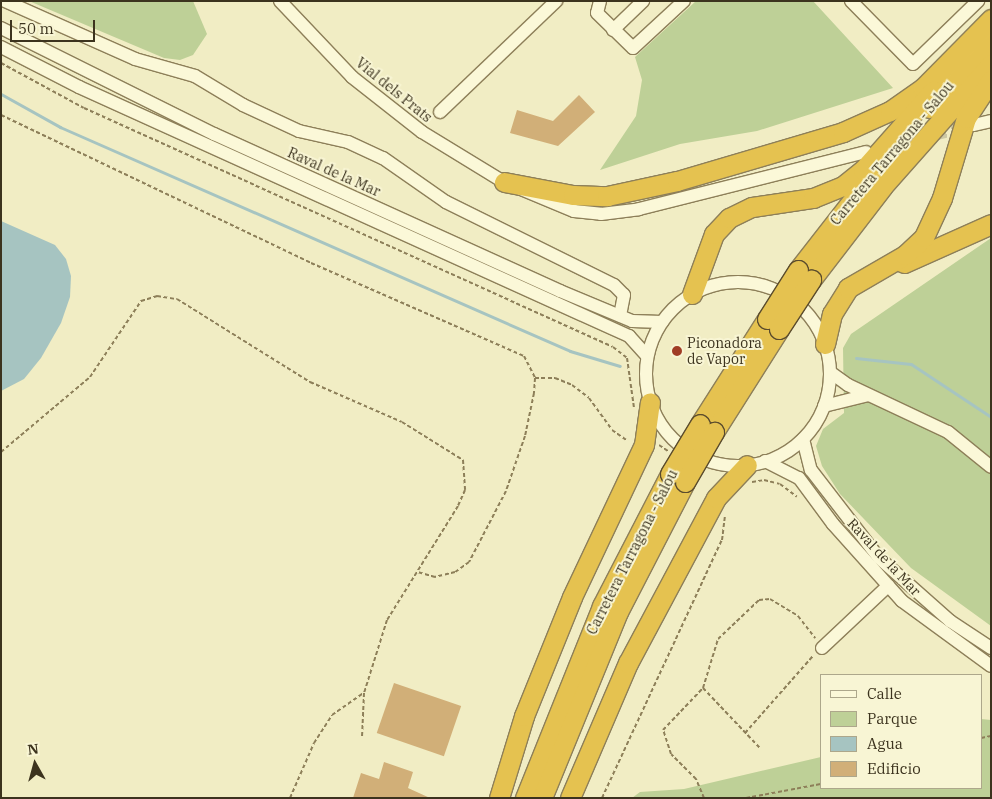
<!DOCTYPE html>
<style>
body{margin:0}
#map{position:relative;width:992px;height:799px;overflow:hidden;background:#f1edc4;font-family:"IBM Plex Serif",serif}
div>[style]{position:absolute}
.green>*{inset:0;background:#bed097}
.water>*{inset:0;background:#a6c4c1}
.stream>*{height:3px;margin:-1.5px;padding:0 1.5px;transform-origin:1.5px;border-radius:1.5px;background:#a6c4c1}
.building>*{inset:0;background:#d1af78;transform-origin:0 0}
.minor-tunnel>*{height:12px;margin-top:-6px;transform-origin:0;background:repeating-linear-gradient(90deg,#cdc8a3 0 12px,transparent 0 18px)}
.path>*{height:2px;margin-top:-1px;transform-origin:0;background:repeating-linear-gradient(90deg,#8d7f59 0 4px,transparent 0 6.5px)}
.roads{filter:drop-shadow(1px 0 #8d7f59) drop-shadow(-1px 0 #8d7f59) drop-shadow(0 1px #8d7f59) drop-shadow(0 -1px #8d7f59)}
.minor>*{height:12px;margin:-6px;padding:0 6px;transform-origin:6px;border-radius:6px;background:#fbf8d8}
.minor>.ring{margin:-6px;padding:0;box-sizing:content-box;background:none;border:12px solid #fbf8d8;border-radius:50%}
.highway>*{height:19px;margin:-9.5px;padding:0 9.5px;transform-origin:9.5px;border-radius:9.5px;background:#e5c250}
.bridges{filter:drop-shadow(1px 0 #5b4c2d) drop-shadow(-1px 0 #5b4c2d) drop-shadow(0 1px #5b4c2d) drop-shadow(0 -1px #5b4c2d)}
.highway-bridge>*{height:19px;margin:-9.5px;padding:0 9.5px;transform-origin:9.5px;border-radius:9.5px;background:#e5c250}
.dots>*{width:14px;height:14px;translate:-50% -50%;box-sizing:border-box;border:2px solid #f8f5d4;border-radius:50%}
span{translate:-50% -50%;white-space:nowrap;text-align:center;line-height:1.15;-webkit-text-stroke:4px #f8f5d4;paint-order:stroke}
.street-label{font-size:14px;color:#3c331e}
.poi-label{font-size:14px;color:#3c331e}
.left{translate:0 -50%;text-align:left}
.frame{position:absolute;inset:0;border:2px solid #3c331e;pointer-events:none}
.legend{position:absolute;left:820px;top:674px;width:162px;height:115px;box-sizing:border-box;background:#f8f5d4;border:1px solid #ada78b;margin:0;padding:6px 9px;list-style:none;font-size:15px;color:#3c331e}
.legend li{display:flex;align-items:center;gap:10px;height:25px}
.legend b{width:25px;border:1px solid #ada78b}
.north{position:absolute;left:10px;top:739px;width:50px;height:50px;-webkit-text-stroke:4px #f8f5d4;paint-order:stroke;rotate:353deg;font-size:14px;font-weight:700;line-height:20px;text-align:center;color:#3c331e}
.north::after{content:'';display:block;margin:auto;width:18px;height:22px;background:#3c331e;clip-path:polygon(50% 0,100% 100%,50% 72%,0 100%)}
.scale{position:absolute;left:10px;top:20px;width:85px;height:22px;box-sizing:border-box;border:2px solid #3c331e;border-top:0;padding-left:6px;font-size:15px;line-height:18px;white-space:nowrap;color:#3c331e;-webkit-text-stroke:4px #f8f5d4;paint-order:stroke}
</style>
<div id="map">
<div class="green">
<div style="clip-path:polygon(29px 1px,193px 1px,207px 34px,193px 55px,180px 60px,164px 58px)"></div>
<div style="clip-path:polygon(696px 1px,813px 1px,893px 88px,757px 131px,680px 144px,600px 170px,636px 116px,642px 80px,635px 57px)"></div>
<div style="clip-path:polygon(991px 238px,991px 626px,911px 568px,840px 494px,822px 466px,816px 446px,823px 429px,844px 413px,843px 348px,851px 334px)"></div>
<div style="clip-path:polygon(981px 719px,991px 720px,991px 798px,632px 798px,640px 792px,684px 789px,821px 757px,821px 788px,981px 788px)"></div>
</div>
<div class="water">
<div style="clip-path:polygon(1px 221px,55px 245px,66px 259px,71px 276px,70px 297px,61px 323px,41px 358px,24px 379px,1px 391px)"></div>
</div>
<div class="stream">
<div style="left:1px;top:94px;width:68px;rotate:29.2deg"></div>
<div style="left:60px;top:127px;width:557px;rotate:23.71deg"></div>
<div style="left:570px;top:351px;width:52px;rotate:16.7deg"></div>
<div style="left:856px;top:358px;width:55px;rotate:6.2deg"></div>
<div style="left:911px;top:364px;width:96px;rotate:33.5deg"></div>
</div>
<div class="building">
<div style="clip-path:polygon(579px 95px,595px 112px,558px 146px,510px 133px,517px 110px,553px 121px)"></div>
<div style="left:394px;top:683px;width:71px;height:53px;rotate:19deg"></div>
<div style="clip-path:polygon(384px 762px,413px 772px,408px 788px,430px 798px,353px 798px,361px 773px,379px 779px)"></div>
</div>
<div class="minor-tunnel">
<div style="left:882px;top:148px;width:90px;rotate:-14.2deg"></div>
</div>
<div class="path">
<div style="left:1px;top:63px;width:94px;rotate:28.5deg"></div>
<div style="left:84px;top:108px;width:580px;rotate:24.31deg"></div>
<div style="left:613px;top:347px;width:18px;rotate:38deg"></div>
<div style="left:627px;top:358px;width:50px;rotate:82deg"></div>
<div style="left:1px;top:115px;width:344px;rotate:25.5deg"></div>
<div style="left:311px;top:263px;width:232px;rotate:23.6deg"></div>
<div style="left:524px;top:356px;width:25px;rotate:63deg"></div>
<div style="left:535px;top:378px;width:15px;rotate:94deg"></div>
<div style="left:534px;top:393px;width:44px;rotate:101.8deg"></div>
<div style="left:525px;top:436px;width:58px;rotate:109.1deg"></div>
<div style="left:506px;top:491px;width:80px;rotate:117.5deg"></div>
<div style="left:469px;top:562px;width:17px;rotate:144deg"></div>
<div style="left:455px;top:572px;width:21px;rotate:166deg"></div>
<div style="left:435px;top:577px;width:19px;rotate:-164deg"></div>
<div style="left:535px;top:378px;width:20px"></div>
<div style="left:555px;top:378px;width:18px;rotate:22deg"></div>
<div style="left:572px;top:385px;width:21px;rotate:37deg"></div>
<div style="left:589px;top:398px;width:39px;rotate:54deg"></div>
<div style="left:612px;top:430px;width:19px;rotate:35deg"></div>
<div style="left:659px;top:445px;width:11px;rotate:34deg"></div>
<div style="left:1px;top:452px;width:116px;rotate:-40.1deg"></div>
<div style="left:90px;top:377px;width:92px;rotate:-56.1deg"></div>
<div style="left:141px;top:301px;width:17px;rotate:-17deg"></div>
<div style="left:157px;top:296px;width:20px;rotate:9deg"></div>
<div style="left:177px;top:299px;width:157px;rotate:32deg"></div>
<div style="left:310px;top:382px;width:100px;rotate:23.5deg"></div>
<div style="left:402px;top:422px;width:72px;rotate:31.9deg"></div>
<div style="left:463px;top:460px;width:30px;rotate:86deg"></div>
<div style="left:465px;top:490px;width:17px;rotate:114deg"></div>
<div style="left:458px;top:506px;width:134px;rotate:121.9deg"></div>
<div style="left:387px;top:620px;width:77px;rotate:107.5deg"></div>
<div style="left:364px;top:693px;width:44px;rotate:92.6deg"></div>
<div style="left:752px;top:482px;width:12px;rotate:-9deg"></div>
<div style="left:764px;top:480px;width:16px;rotate:14deg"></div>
<div style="left:780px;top:484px;width:21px;rotate:37deg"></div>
<div style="left:703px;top:688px;width:83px;rotate:46.5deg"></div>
<div style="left:745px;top:733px;width:103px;rotate:-48.6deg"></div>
<div style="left:981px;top:738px;width:10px;rotate:-11deg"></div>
<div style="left:290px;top:798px;width:60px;rotate:-66.4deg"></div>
<div style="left:314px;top:743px;width:33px;rotate:-57deg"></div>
<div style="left:332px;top:715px;width:39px;rotate:-35deg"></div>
<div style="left:602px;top:798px;width:285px;rotate:-65.1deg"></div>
<div style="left:722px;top:540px;width:26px;rotate:-83deg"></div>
<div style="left:704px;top:798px;width:21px;rotate:-113deg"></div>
<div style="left:696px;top:779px;width:35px;rotate:-135deg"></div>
<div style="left:671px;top:754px;width:25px;rotate:-108deg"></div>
<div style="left:663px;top:730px;width:58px;rotate:-46.4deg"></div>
<div style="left:703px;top:688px;width:51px;rotate:-73deg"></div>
<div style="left:718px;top:639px;width:57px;rotate:-43.6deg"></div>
<div style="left:759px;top:600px;width:11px;rotate:-5deg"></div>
<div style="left:770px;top:599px;width:33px;rotate:31deg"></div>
<div style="left:798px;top:616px;width:28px;rotate:52deg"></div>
<div style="left:746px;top:798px;width:76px;rotate:-10.6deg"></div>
</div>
<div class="roads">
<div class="minor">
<div style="left:5px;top:1px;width:142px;rotate:24deg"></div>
<div style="left:135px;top:59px;width:62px;rotate:15.8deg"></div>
<div style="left:195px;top:76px;width:56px;rotate:31.1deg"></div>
<div style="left:243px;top:105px;width:62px;rotate:24.9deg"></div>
<div style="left:299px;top:131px;width:50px;rotate:12.7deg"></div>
<div style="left:348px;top:142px;width:38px;rotate:25deg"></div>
<div style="left:383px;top:158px;width:77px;rotate:34.9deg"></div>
<div style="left:446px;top:202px;width:187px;rotate:26.3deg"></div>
<div style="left:614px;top:285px;width:14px;rotate:45deg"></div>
<div style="left:624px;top:295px;width:21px;rotate:101deg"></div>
<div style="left:280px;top:1px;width:105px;rotate:46.5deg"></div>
<div style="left:352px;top:77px;width:89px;rotate:38.2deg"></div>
<div style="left:422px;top:132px;width:96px;rotate:31.4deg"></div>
<div style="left:504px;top:182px;width:76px;rotate:22.5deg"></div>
<div style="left:574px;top:211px;width:27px;rotate:6deg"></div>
<div style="left:601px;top:214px;width:38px;rotate:-7deg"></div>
<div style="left:639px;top:209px;width:234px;rotate:-14.1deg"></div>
<div style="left:600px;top:1px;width:12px;rotate:104deg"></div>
<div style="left:597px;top:13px;width:50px;rotate:44.2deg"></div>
<div style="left:633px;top:48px;width:69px;rotate:-42.7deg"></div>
<div style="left:851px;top:1px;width:88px;rotate:45.5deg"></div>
<div style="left:913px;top:64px;width:91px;rotate:-44.1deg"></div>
<div style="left:1px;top:28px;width:238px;rotate:26.5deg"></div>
<div style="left:214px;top:134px;width:380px;rotate:24.4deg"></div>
<div style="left:560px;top:291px;width:78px;rotate:22.6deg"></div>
<div style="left:632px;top:321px;width:30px;rotate:2deg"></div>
<div style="left:613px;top:30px;width:42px;rotate:-44deg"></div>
<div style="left:1px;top:47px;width:88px;rotate:27.1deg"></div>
<div style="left:79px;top:87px;width:604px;rotate:24.36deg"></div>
<div style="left:629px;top:336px;width:27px;rotate:48deg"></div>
<div style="left:440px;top:112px;width:161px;rotate:-43.7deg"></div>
<div style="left:974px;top:125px;width:17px;rotate:-13deg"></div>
<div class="ring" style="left:646px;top:282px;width:172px;height:172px"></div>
<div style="left:830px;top:372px;width:22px;rotate:36deg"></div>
<div style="left:848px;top:385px;width:110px;rotate:25.2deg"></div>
<div style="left:948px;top:432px;width:55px;rotate:39.1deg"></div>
<div style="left:824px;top:406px;width:45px;rotate:-14deg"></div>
<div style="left:803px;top:439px;width:32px;rotate:76deg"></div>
<div style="left:811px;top:470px;width:111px;rotate:52.3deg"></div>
<div style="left:879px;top:558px;width:95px;rotate:41.6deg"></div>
<div style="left:950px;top:621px;width:49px;rotate:33.4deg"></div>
<div style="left:765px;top:461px;width:38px;rotate:27deg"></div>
<div style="left:799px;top:478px;width:57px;rotate:53.5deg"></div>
<div style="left:833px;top:524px;width:103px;rotate:48.1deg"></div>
<div style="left:902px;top:601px;width:110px;rotate:36.1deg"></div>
<div style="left:822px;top:648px;width:91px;rotate:-43.2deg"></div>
</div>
<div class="highway">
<div style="left:929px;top:108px;width:92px;rotate:-47.6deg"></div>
<div style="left:504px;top:182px;width:70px;rotate:10.7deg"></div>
<div style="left:573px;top:195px;width:34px;rotate:2deg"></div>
<div style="left:607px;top:196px;width:72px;rotate:-12.1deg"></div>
<div style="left:677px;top:181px;width:173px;rotate:-16.4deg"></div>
<div style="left:843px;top:132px;width:51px;rotate:-24.1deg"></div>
<div style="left:890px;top:111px;width:40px;rotate:-34.9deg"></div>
<div style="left:923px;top:88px;width:97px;rotate:-45.4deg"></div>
<div style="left:904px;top:263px;width:95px;rotate:-24.1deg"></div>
<div style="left:798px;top:270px;width:127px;rotate:-52deg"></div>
<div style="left:811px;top:280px;width:118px;rotate:-52.5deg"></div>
<div style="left:883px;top:186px;width:163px;rotate:-48.5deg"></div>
<div style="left:692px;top:294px;width:64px;rotate:-69.9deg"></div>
<div style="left:714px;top:234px;width:22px;rotate:-47deg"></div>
<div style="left:729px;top:218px;width:25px;rotate:-26deg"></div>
<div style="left:752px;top:207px;width:62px;rotate:-8.4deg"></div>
<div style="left:813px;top:198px;width:32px;rotate:-22deg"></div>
<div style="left:843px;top:186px;width:26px;rotate:-39deg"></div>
<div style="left:863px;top:170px;width:106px;rotate:-48.5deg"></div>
<div style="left:825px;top:344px;width:31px;rotate:-77deg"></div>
<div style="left:832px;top:314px;width:31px;rotate:-58deg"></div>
<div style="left:848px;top:288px;width:66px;rotate:-30.1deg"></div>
<div style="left:905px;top:255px;width:26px;rotate:-43deg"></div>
<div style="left:924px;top:237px;width:43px;rotate:-65.2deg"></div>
<div style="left:942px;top:198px;width:84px;rotate:-73.3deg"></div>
<div style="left:966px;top:118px;width:45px;rotate:-56.7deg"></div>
<div style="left:700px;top:424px;width:125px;rotate:-57.5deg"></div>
<div style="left:714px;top:432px;width:122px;rotate:-57.7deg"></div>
<div style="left:499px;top:798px;width:86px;rotate:-73deg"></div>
<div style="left:524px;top:716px;width:128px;rotate:-68deg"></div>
<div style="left:572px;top:597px;width:168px;rotate:-64.7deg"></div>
<div style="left:644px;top:445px;width:43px;rotate:-82.1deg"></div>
<div style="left:525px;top:798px;width:207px;rotate:-68.1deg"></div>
<div style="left:602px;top:606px;width:148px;rotate:-62.7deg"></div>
<div style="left:542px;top:798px;width:201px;rotate:-67.8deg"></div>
<div style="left:618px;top:612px;width:146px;rotate:-62.7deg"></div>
<div style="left:570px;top:798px;width:147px;rotate:-66.8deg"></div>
<div style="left:628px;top:663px;width:187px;rotate:-61.9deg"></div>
<div style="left:716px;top:498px;width:45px;rotate:-46.8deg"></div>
</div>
</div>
<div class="bridges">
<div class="highway-bridge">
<div style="left:767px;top:319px;width:58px;rotate:-57.7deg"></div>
<div style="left:779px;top:329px;width:59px;rotate:-56.9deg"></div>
<div style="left:670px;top:474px;width:58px;rotate:-59deg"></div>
<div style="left:685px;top:482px;width:58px;rotate:-59.9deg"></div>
</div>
</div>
<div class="dots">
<div style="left:677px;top:351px;background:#a03d25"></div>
</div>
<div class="street-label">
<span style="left:394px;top:90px;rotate:39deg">Vial dels Prats</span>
<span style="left:892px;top:153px;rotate:-50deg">Carretera Tarragona - Salou</span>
<span style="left:334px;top:172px;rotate:24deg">Raval de la Mar</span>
<span style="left:632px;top:552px;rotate:-63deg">Carretera Tarragona - Salou</span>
<span style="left:884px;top:557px;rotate:47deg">Raval de la Mar</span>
</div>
<div class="poi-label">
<span class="left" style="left:687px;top:351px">Piconadora<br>de Vapor</span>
</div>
<div class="frame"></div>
<ul class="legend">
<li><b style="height:6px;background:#fbf8d8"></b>Calle</li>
<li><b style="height:14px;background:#bed097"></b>Parque</li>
<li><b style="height:14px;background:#a6c4c1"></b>Agua</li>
<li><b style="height:14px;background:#d1af78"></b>Edificio</li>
</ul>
<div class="north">N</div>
<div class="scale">50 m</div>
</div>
